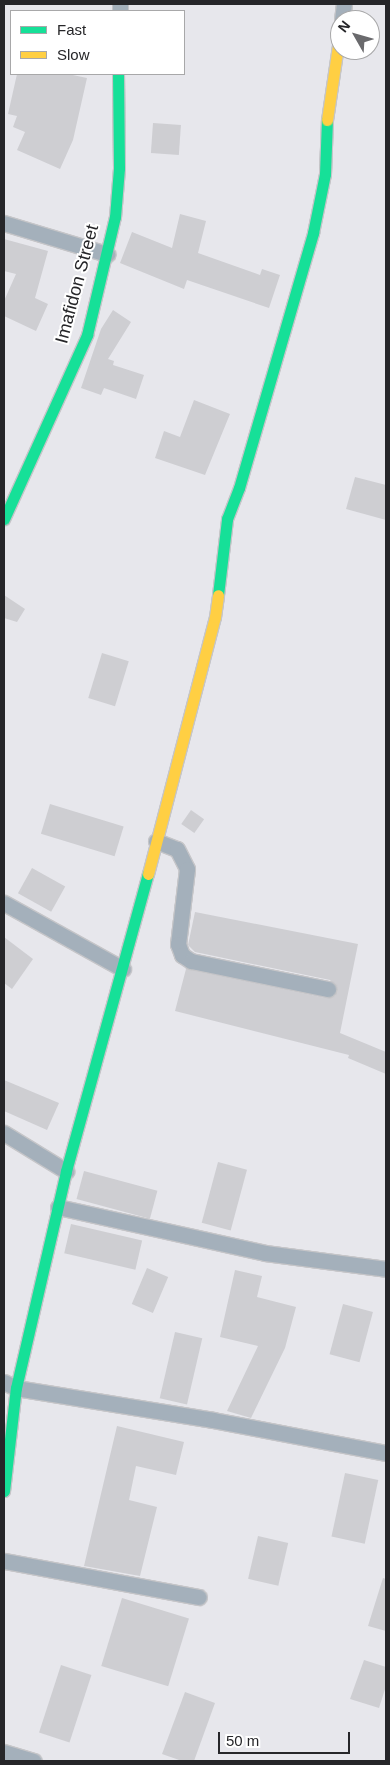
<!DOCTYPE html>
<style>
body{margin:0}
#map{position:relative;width:390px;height:1765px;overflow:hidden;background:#e7e7ec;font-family:Helvetica,sans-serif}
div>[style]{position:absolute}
.building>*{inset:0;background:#ceced2;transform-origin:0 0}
.roads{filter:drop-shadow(1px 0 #c5c5c8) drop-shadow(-1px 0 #c5c5c8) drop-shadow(0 1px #c5c5c8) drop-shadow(0 -1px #c5c5c8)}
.street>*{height:15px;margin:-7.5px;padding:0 7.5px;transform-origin:7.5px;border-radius:7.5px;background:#a4b0bb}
.fast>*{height:11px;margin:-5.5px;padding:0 5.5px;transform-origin:5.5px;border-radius:5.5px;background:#16e098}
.slow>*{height:11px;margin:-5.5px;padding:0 5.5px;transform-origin:5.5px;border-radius:5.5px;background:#ffcf43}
span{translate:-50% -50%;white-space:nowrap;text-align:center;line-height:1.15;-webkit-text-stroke:4px #fff;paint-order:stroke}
.street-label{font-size:18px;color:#262629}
.frame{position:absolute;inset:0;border:5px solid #262629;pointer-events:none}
.legend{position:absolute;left:10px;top:10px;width:175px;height:65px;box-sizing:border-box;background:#fff;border:1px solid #a8a8a9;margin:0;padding:6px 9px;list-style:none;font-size:15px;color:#262629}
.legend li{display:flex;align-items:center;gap:10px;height:25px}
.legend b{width:25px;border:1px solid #a8a8a9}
.north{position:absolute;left:330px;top:10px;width:50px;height:50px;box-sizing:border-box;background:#fff;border:1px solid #a8a8a9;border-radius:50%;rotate:308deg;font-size:14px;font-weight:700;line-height:20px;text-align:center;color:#262629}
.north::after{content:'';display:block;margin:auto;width:18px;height:22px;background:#6a6a6d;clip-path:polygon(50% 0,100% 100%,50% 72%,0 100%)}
.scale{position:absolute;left:218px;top:1732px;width:132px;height:22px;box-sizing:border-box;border:2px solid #262629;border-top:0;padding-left:6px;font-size:15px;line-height:18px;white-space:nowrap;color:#262629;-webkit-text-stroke:4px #fff;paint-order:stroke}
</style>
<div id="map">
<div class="building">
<div style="clip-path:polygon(17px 74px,68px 74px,87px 78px,73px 140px,60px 169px,17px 150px,25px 132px,13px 127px,17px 116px,8px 114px)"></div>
<div style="left:153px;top:123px;width:28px;height:30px;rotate:4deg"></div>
<div style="clip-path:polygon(180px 214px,206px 221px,198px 253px,260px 275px,262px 269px,280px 275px,269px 308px,187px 280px,184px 289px,120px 263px,132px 232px,172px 248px)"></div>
<div style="clip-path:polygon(4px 239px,48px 251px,35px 298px,48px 304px,36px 331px,4px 316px,4px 301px,16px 274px,4px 271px)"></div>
<div style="clip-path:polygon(113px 310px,131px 322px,108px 359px,114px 361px,113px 365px,144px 375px,136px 399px,104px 388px,101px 395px,81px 388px,101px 329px)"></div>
<div style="clip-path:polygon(194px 400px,230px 414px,205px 475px,155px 458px,164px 431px,180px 437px)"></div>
<div style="clip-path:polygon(355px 477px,386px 485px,386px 520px,346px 509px)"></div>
<div style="clip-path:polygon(4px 595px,25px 609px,17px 622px,4px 618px)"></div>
<div style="left:102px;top:653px;width:28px;height:47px;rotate:17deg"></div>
<div style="left:50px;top:804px;width:77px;height:31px;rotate:17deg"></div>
<div style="left:191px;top:810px;width:16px;height:17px;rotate:35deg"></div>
<div style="left:32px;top:868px;width:38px;height:29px;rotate:29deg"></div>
<div style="clip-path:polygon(195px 912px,358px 944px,340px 1033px,386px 1052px,386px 1074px,348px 1058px,349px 1055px,175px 1011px,186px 969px,326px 998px,335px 996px,337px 990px,330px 980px,195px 952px,188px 945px)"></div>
<div style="clip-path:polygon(4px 937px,33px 959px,12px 989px,4px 983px)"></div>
<div style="clip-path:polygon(4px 1080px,59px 1103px,47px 1130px,4px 1111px)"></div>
<div style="left:218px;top:1162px;width:30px;height:63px;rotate:15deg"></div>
<div style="left:84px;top:1171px;width:76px;height:29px;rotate:15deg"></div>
<div style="left:71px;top:1224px;width:73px;height:30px;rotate:13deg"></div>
<div style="left:147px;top:1268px;width:23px;height:39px;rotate:23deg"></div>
<div style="clip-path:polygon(235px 1270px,262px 1276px,257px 1297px,296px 1307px,285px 1348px,251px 1418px,227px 1411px,258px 1346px,220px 1337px)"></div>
<div style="left:343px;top:1304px;width:31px;height:52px;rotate:15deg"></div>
<div style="left:175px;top:1332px;width:28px;height:68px;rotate:13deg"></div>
<div style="clip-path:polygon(117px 1426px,184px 1442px,176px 1475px,136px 1466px,129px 1500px,157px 1507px,140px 1576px,84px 1566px)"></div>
<div style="left:345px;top:1473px;width:34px;height:65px;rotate:12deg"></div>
<div style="left:258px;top:1536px;width:31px;height:44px;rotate:13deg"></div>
<div style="clip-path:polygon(383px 1578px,386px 1579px,386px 1631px,368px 1626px)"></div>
<div style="left:122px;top:1598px;width:70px;height:71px;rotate:17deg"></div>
<div style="clip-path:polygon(364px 1660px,386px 1667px,386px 1686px,379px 1708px,350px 1699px)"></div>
<div style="left:61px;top:1665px;width:32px;height:71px;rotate:18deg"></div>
<div style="clip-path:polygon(185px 1692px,215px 1703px,194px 1761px,182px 1761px,162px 1754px)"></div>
</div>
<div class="roads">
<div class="street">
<div style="left:120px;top:11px;width:7px;rotate:-90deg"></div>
<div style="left:342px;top:20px;width:16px;rotate:-83deg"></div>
<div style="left:4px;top:223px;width:108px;rotate:16.8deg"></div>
<div style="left:156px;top:841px;width:22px;rotate:21deg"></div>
<div style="left:177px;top:849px;width:22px;rotate:63deg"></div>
<div style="left:187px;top:869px;width:76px;rotate:96.8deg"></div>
<div style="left:178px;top:944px;width:12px;rotate:70deg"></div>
<div style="left:182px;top:955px;width:11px;rotate:34deg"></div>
<div style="left:191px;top:961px;width:140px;rotate:11.6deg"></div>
<div style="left:4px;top:903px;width:136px;rotate:29deg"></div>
<div style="left:4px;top:1133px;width:73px;rotate:31.5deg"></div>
<div style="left:58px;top:1207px;width:212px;rotate:12.5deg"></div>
<div style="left:265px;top:1253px;width:122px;rotate:7.5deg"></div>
<div style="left:4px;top:1382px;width:13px;rotate:27deg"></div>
<div style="left:16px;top:1388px;width:200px;rotate:9.2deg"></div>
<div style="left:213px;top:1420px;width:176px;rotate:10.8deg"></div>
<div style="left:4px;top:1561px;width:198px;rotate:10.5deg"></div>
<div style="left:4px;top:1752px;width:31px;rotate:17deg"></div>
</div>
<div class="fast">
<div style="left:4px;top:519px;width:202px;rotate:-65.7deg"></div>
<div style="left:87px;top:335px;width:121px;rotate:-76.7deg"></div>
<div style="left:115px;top:217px;width:49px;rotate:-85.3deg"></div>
<div style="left:119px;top:168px;width:94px;rotate:-90.6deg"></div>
<div style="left:218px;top:595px;width:77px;rotate:-83.2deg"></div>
<div style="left:227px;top:519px;width:33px;rotate:-69deg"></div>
<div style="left:239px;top:488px;width:266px;rotate:-73.8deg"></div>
<div style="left:313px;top:233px;width:60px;rotate:-78.5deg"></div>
<div style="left:325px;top:174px;width:54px;rotate:-87.9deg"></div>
<div style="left:4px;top:1491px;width:104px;rotate:-83.4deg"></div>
<div style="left:16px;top:1388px;width:223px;rotate:-77deg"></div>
<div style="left:66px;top:1171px;width:308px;rotate:-74.6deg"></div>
</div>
<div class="slow">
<div style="left:327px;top:120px;width:89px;rotate:-81.6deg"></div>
<div style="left:148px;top:874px;width:266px;rotate:-75.4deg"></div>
<div style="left:215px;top:617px;width:22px;rotate:-82deg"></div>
</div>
</div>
<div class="street-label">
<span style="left:77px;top:284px;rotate:-75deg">Imafidon Street</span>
</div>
<div class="frame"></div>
<ul class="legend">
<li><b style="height:6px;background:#16e098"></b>Fast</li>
<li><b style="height:6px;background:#ffcf43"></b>Slow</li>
</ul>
<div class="north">N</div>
<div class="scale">50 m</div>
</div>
